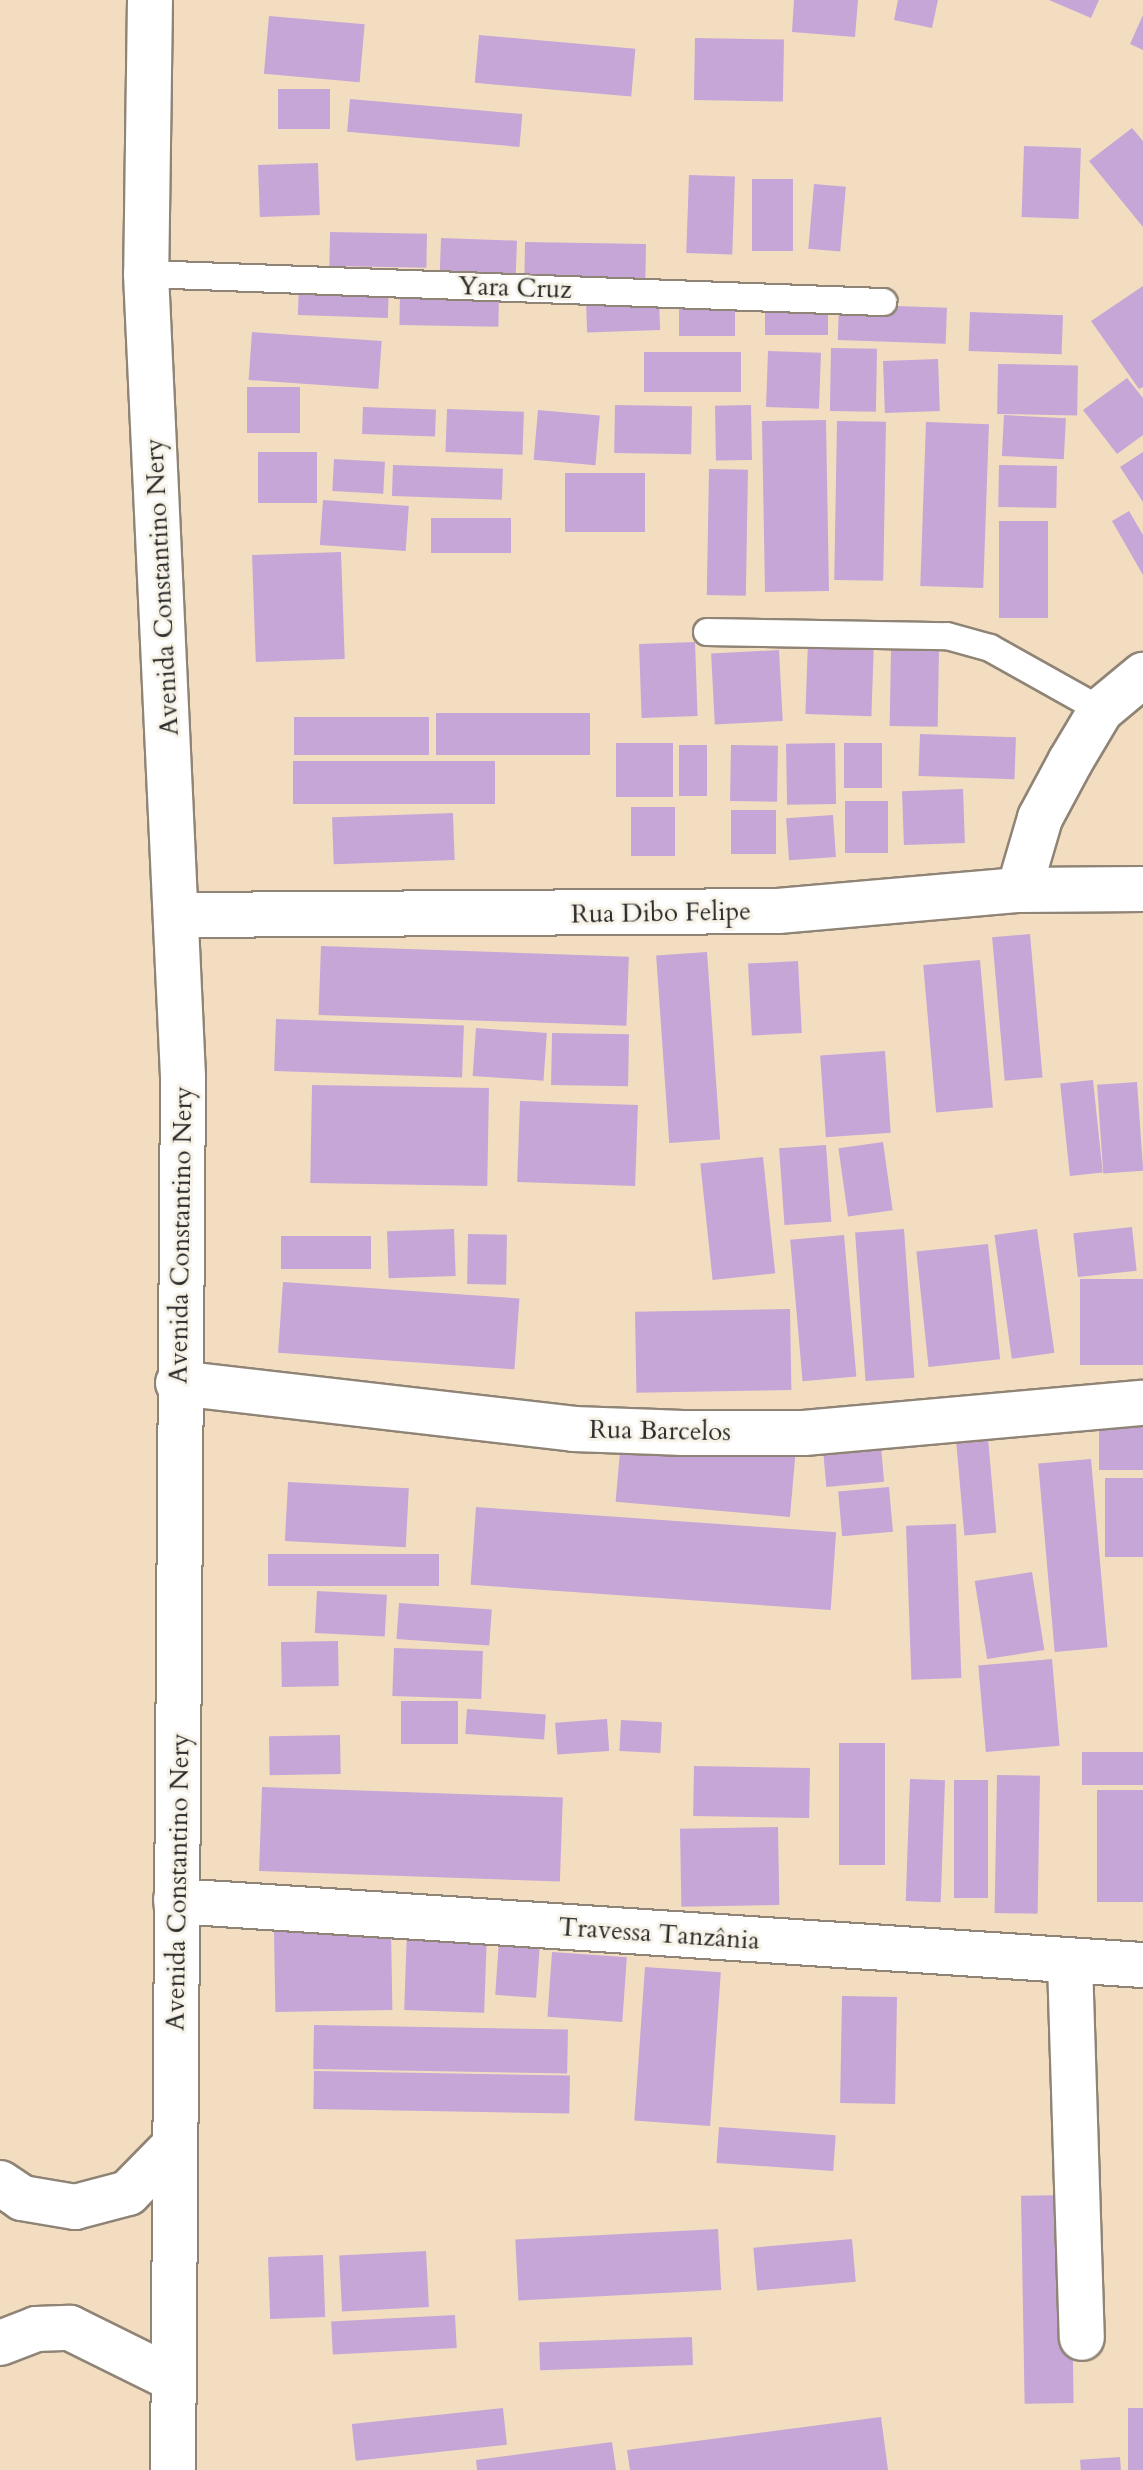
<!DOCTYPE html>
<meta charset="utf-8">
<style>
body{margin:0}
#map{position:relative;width:1143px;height:2470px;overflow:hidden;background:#f3ddc0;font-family:Cardo,serif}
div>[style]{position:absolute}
.building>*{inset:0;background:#c6a6d7;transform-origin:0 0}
.roads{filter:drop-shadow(2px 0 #8f8476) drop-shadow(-2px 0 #8f8476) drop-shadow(0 2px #8f8476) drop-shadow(0 -2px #8f8476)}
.service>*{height:26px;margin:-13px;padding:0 13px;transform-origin:13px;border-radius:13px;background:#fff}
.minor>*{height:44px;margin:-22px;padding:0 22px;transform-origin:22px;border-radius:22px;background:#fff}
.trunk>*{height:44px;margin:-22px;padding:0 22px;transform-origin:22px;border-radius:22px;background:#fff}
span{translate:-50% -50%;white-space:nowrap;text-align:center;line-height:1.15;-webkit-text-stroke:6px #f7f3e8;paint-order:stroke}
.street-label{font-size:26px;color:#2b2b2b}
</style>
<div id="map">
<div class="building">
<div style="clip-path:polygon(794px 0,858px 0,855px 37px,792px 32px)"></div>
<div style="clip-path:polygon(898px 0,938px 0,932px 28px,894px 20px)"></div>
<div style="clip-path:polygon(1049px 0,1099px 0,1091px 18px)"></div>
<div style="clip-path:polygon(1143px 15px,1143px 50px,1130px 44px)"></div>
<div style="left:269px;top:16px;width:96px;height:58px;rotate:5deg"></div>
<div style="left:479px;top:35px;width:157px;height:48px;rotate:5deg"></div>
<div style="left:695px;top:38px;width:89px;height:62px;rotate:1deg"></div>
<div style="left:278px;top:89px;width:52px;height:40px"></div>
<div style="left:350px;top:99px;width:173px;height:33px;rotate:5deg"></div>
<div style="clip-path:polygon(1132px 128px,1143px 141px,1143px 227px,1089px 161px)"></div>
<div style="left:1024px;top:146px;width:57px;height:71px;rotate:2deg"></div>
<div style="left:318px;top:163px;width:52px;height:60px;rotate:88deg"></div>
<div style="left:689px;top:175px;width:46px;height:78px;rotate:2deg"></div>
<div style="left:752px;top:179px;width:41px;height:72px"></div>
<div style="left:814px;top:184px;width:32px;height:65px;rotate:5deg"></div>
<div style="left:330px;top:232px;width:97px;height:34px;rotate:1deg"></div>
<div style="left:441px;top:238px;width:76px;height:37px;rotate:2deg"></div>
<div style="left:525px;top:242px;width:121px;height:42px;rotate:1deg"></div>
<div style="left:299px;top:283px;width:90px;height:32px;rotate:2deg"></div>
<div style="clip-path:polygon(1143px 286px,1143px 387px,1139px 389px,1091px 321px)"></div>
<div style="left:400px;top:291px;width:99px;height:34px;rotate:1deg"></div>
<div style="left:659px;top:299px;width:31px;height:73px;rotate:88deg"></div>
<div style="left:679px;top:301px;width:56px;height:35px"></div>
<div style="left:765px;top:303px;width:63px;height:32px"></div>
<div style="left:839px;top:304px;width:108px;height:36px;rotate:2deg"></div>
<div style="left:970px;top:312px;width:93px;height:39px;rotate:2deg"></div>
<div style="left:252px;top:332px;width:130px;height:48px;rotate:4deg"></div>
<div style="left:831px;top:348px;width:46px;height:63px;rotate:1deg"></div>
<div style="left:768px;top:351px;width:53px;height:56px;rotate:2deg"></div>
<div style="left:741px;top:352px;width:40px;height:97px;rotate:90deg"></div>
<div style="left:938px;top:359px;width:52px;height:55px;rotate:88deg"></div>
<div style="left:998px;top:364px;width:80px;height:50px;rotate:1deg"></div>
<div style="clip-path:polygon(1127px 378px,1143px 398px,1143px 435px,1117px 454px,1083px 410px)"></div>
<div style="left:247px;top:387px;width:53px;height:46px"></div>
<div style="left:615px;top:405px;width:77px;height:48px;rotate:1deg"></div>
<div style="left:751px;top:405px;width:55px;height:36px;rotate:89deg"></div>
<div style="left:363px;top:407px;width:73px;height:27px;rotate:2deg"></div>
<div style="left:447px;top:409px;width:77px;height:43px;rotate:2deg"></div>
<div style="left:538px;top:410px;width:62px;height:50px;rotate:5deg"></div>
<div style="left:1004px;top:415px;width:62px;height:41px;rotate:3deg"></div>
<div style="left:826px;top:420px;width:171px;height:64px;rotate:89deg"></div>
<div style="left:837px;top:421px;width:49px;height:159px;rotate:1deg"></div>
<div style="left:926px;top:422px;width:63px;height:164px;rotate:2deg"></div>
<div style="left:258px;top:452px;width:59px;height:51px"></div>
<div style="clip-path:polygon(1143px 452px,1143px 502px,1120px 467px)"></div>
<div style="left:334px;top:459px;width:51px;height:32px;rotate:3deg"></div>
<div style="left:393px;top:465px;width:110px;height:31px;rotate:2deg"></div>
<div style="left:999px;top:465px;width:58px;height:42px;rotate:1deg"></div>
<div style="left:709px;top:469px;width:39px;height:126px;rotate:1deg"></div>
<div style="left:565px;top:473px;width:80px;height:59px"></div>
<div style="left:323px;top:500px;width:86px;height:45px;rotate:4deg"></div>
<div style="clip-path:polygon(1129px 511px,1143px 535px,1143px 575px,1112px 521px)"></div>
<div style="left:511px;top:518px;width:35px;height:80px;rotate:90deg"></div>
<div style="left:999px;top:521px;width:49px;height:97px"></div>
<div style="left:341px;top:552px;width:107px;height:89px;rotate:88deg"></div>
<div style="left:808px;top:640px;width:66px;height:74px;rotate:2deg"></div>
<div style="left:695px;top:642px;width:74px;height:56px;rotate:88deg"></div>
<div style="left:779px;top:650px;width:71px;height:68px;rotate:87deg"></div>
<div style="left:891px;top:650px;width:48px;height:76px;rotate:1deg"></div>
<div style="left:436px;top:713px;width:154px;height:42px"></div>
<div style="left:429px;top:717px;width:38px;height:135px;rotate:90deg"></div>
<div style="left:920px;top:734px;width:96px;height:42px;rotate:2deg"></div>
<div style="left:616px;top:743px;width:57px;height:54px"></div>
<div style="left:835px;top:743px;width:61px;height:49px;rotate:89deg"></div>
<div style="left:844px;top:743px;width:38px;height:45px"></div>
<div style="left:679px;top:745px;width:28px;height:51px"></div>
<div style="left:731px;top:745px;width:47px;height:56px;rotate:1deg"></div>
<div style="left:495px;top:761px;width:43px;height:202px;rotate:90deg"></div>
<div style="left:963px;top:789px;width:54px;height:61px;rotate:88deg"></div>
<div style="left:888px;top:801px;width:52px;height:43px;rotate:90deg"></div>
<div style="left:631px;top:807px;width:44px;height:49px"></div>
<div style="left:776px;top:810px;width:44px;height:45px;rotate:90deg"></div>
<div style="left:453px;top:813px;width:47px;height:121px;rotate:88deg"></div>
<div style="left:833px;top:815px;width:42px;height:47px;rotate:86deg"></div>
<div style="left:1030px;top:934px;width:144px;height:38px;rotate:85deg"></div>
<div style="left:321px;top:946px;width:308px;height:69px;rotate:2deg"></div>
<div style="left:707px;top:952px;width:188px;height:51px;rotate:86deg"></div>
<div style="left:980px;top:960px;width:148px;height:57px;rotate:85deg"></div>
<div style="left:798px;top:961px;width:72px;height:50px;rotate:87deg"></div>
<div style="left:276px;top:1019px;width:188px;height:52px;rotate:2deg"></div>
<div style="left:476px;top:1028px;width:71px;height:48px;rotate:4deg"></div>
<div style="left:552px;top:1033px;width:77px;height:52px;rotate:1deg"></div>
<div style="left:885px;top:1051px;width:82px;height:65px;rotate:86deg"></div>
<div style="left:1093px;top:1080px;width:93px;height:33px;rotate:84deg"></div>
<div style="left:1137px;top:1082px;width:89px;height:40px;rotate:86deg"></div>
<div style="left:312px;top:1085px;width:177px;height:98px;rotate:1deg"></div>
<div style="left:520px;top:1101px;width:118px;height:81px;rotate:2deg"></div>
<div style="left:883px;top:1142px;width:69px;height:45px;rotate:82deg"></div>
<div style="left:826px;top:1145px;width:77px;height:47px;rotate:86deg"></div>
<div style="left:763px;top:1157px;width:117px;height:63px;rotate:84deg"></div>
<div style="left:1132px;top:1227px;width:44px;height:59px;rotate:84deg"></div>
<div style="left:454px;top:1229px;width:47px;height:67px;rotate:88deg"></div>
<div style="left:904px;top:1229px;width:149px;height:49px;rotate:86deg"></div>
<div style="left:1037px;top:1229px;width:125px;height:43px;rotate:82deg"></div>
<div style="left:468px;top:1234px;width:39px;height:50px;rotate:1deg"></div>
<div style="left:844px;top:1235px;width:142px;height:54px;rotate:85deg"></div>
<div style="left:371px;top:1236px;width:33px;height:90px;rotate:90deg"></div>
<div style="left:988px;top:1244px;width:116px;height:72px;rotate:84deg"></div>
<div style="left:1143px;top:1279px;width:86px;height:63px;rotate:90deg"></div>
<div style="left:283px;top:1282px;width:237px;height:71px;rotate:4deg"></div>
<div style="left:790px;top:1309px;width:81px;height:155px;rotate:89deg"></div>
<div style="left:1143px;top:1414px;width:56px;height:44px;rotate:90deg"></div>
<div style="left:880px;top:1435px;width:47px;height:58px;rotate:85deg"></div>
<div style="left:988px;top:1438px;width:95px;height:32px;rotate:85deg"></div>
<div style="left:621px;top:1440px;width:175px;height:62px;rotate:5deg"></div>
<div style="left:1091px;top:1459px;width:189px;height:53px;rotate:85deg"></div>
<div style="left:1143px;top:1478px;width:79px;height:38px;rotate:90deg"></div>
<div style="left:288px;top:1482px;width:121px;height:59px;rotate:3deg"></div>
<div style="left:889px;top:1487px;width:45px;height:51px;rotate:85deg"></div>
<div style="left:476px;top:1507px;width:361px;height:78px;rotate:4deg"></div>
<div style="left:956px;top:1524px;width:154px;height:50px;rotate:88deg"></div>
<div style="left:439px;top:1554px;width:32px;height:171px;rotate:90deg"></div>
<div style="left:1032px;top:1572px;width:79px;height:58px;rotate:81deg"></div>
<div style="left:317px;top:1591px;width:70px;height:42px;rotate:3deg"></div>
<div style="left:399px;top:1603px;width:93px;height:36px;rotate:4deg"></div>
<div style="left:338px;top:1641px;width:45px;height:57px;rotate:89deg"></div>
<div style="left:394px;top:1648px;width:89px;height:48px;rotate:2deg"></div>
<div style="left:1052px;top:1659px;width:87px;height:74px;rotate:85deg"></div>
<div style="left:401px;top:1701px;width:57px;height:43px"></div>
<div style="left:467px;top:1709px;width:79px;height:25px;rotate:4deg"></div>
<div style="left:607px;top:1719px;width:32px;height:52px;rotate:86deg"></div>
<div style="left:621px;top:1720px;width:41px;height:31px;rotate:3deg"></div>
<div style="left:340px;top:1735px;width:39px;height:71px;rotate:89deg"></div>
<div style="left:885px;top:1743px;width:122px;height:46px;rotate:90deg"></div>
<div style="left:1143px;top:1752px;width:33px;height:61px;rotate:90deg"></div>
<div style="left:694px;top:1766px;width:116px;height:50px;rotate:1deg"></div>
<div style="left:997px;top:1775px;width:43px;height:138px;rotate:1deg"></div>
<div style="left:910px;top:1779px;width:35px;height:122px;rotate:2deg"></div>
<div style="left:954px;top:1780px;width:34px;height:118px"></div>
<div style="left:262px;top:1787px;width:301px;height:84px;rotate:2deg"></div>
<div style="left:1097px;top:1790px;width:46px;height:112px"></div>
<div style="left:778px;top:1827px;width:78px;height:98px;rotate:89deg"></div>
<div style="left:391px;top:1930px;width:80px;height:117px;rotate:89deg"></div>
<div style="left:407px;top:1930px;width:80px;height:80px;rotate:2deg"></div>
<div style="left:499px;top:1941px;width:41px;height:54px;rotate:4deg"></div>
<div style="left:552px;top:1952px;width:75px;height:65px;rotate:4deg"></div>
<div style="left:645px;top:1967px;width:76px;height:154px;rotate:4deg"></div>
<div style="left:842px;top:1996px;width:55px;height:107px;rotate:1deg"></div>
<div style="left:314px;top:2025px;width:254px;height:44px;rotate:1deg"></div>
<div style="left:314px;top:2071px;width:256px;height:38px;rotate:1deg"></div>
<div style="left:719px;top:2127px;width:117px;height:36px;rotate:4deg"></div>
<div style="left:1070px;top:2195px;width:208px;height:49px;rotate:89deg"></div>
<div style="left:718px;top:2229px;width:61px;height:203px;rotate:87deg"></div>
<div style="left:852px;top:2239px;width:43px;height:99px;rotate:85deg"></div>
<div style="left:426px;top:2251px;width:56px;height:87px;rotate:87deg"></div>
<div style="left:323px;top:2255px;width:62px;height:55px;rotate:88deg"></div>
<div style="left:455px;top:2315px;width:33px;height:124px;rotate:87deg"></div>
<div style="left:692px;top:2337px;width:28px;height:153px;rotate:88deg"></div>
<div style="left:503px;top:2408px;width:37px;height:152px;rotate:84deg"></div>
<div style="left:1143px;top:2408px;width:62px;height:15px;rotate:90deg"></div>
<div style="clip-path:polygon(881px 2417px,888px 2470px,630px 2470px,627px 2450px)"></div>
<div style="clip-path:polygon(612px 2442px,616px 2470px,477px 2470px,476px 2460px)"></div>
<div style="left:1120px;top:2457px;width:13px;height:40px;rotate:86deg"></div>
</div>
<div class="roads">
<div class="service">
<div style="left:146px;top:274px;width:738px;rotate:2.18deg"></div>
<div style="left:707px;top:632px;width:240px;rotate:1deg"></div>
<div style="left:947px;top:636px;width:45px;rotate:15.6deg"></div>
<div style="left:990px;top:648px;width:127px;rotate:29.2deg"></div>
</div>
<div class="minor">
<div style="left:1019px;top:890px;width:75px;rotate:-73.7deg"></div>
<div style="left:1040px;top:818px;width:64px;rotate:-61.8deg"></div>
<div style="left:1070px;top:762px;width:61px;rotate:-59.2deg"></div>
<div style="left:1101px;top:710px;width:55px;rotate:-39.8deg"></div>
<div style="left:179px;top:915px;width:599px;rotate:-0.38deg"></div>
<div style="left:778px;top:911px;width:242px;rotate:-5deg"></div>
<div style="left:1019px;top:890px;width:124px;rotate:-0.5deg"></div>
<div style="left:178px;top:1383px;width:399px;rotate:6.6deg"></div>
<div style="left:574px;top:1429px;width:109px;rotate:2.1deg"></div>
<div style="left:683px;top:1433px;width:121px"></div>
<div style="left:804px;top:1433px;width:340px;rotate:-5.1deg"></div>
<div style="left:176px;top:1901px;width:969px;rotate:3.79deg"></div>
<div style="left:1070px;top:1963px;width:375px;rotate:88.2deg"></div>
</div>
<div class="trunk">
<div style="left:150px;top:0;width:274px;rotate:90.8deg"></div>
<div style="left:146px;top:274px;width:804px;rotate:87.36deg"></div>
<div style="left:183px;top:1077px;width:1393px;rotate:90.41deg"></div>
<div style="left:0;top:2183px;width:27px;rotate:34deg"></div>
<div style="left:22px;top:2198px;width:54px;rotate:9.6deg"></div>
<div style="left:75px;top:2207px;width:55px;rotate:-14.8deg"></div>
<div style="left:128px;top:2193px;width:67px;rotate:-45.6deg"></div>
<div style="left:0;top:2343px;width:39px;rotate:-21deg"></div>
<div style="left:36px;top:2329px;width:34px;rotate:-2deg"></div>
<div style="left:70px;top:2328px;width:115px;rotate:26.3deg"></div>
</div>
</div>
<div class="street-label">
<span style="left:515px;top:288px;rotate:2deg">Yara Cruz</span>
<span style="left:162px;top:587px;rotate:-93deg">Avenida Constantino Nery</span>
<span style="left:661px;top:913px;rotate:-1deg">Rua Dibo Felipe</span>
<span style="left:181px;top:1235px;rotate:-89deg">Avenida Constantino Nery</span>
<span style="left:660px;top:1431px;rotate:1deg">Rua Barcelos</span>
<span style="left:178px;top:1882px;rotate:-89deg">Avenida Constantino Nery</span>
<span style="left:659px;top:1934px;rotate:4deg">Travessa Tanzânia</span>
</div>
</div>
